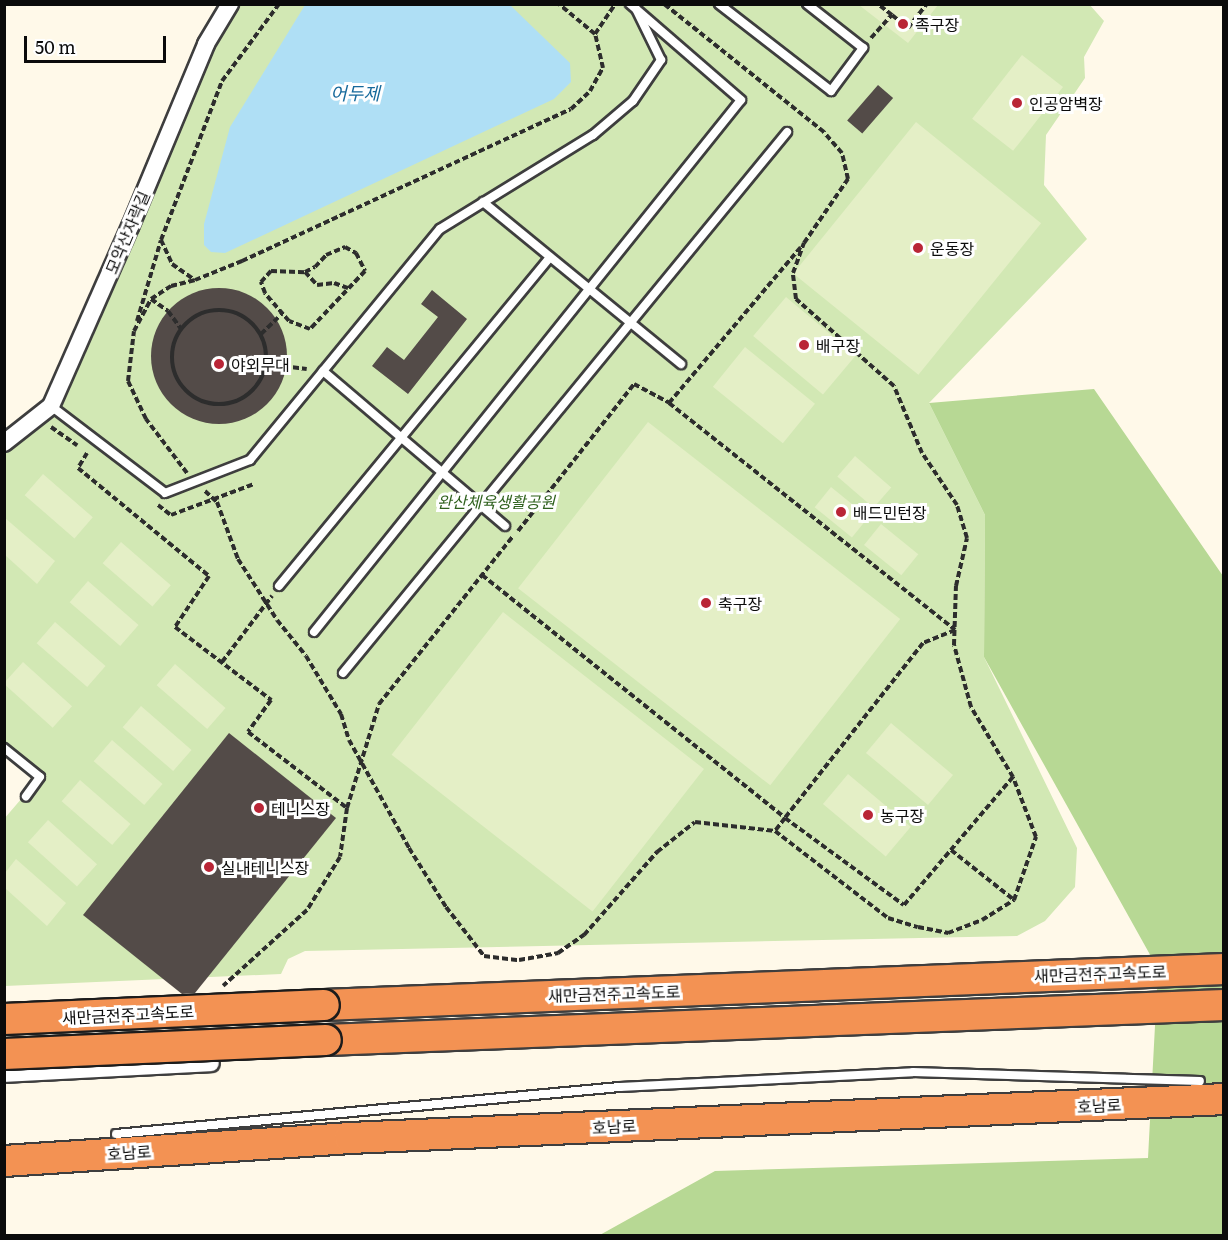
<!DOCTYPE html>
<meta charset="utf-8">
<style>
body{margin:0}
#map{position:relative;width:1228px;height:1240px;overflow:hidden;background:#fff9e9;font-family:Literata,"Noto Sans KR",serif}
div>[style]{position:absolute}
.green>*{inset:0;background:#d2e8b4}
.forest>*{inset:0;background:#b7d894}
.pitch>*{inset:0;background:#e4efc6;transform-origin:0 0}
.water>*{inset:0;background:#afdff5}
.building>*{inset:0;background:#534b48;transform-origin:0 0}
.round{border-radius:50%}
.path>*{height:4px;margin-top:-2px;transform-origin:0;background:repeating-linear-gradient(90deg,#2d2d2d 0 6px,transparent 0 9px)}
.path>.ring{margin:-2px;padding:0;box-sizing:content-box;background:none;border:4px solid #2d2d2d;border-radius:50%}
.roads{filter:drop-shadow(2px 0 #3e3e3e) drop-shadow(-2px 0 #3e3e3e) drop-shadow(0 2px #3e3e3e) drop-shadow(0 -2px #3e3e3e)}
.lane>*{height:8px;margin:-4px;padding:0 4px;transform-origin:4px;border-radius:4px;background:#fff}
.street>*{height:16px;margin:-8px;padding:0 8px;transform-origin:8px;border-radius:8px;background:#fff}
.highway>*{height:30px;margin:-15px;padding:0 15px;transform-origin:15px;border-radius:15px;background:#f39253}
.bridges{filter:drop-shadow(2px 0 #1c1c1c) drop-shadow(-2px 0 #1c1c1c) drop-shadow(0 2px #1c1c1c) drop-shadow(0 -2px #1c1c1c)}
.highway-bridge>*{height:30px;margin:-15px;padding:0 15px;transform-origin:15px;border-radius:15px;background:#f39253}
.dots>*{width:16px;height:16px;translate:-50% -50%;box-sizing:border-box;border:3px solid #fff;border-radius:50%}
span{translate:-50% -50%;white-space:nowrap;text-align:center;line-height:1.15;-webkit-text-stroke:6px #fff;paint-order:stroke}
.poi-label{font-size:16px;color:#0b0b0b}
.left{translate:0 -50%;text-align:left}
.street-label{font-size:16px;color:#0b0b0b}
.park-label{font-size:16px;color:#2f611d;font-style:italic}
.water-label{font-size:18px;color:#16699b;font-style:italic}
.frame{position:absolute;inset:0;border:6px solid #0b0b0b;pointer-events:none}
.scale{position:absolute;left:24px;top:36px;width:142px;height:27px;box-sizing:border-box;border:3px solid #0b0b0b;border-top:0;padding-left:8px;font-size:18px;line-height:21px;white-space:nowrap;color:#0b0b0b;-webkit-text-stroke:4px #fff;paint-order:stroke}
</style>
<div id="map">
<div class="green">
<div style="clip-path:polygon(1089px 4px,1104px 21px,1084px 57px,1085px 78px,1046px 135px,1044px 185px,1087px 239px,929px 403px,985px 515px,984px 657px,1077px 848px,1075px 887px,1045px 921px,1017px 936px,305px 951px,288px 959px,281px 974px,5px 986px,4px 819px,40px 777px,5px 748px,5px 443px,51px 406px,230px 5px)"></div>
</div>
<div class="forest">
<div style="clip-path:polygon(1094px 389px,1223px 576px,1223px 1235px,598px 1236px,715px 1171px,1148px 1158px,1158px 969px,984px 657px,985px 515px,929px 403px)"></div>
</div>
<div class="pitch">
<div style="clip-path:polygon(859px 5px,938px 5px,908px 43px)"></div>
<div style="left:1022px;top:55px;width:52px;height:81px;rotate:38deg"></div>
<div style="left:916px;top:122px;width:161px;height:195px;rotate:39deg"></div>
<div style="left:786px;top:297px;width:91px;height:51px;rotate:40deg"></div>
<div style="left:745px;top:347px;width:90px;height:51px;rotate:39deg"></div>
<div style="left:648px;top:422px;width:320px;height:211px;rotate:38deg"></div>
<div style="left:855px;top:456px;width:48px;height:27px;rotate:41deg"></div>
<div style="left:43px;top:474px;width:66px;height:28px;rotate:41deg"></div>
<div style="left:831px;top:487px;width:48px;height:26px;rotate:39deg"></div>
<div style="clip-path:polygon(5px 518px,55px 561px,37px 584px,5px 555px)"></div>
<div style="left:881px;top:524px;width:48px;height:27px;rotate:39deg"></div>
<div style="left:121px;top:542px;width:66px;height:28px;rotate:41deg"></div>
<div style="left:88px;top:581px;width:67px;height:28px;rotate:41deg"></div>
<div style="left:503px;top:612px;width:255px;height:181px;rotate:38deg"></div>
<div style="left:55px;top:622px;width:67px;height:28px;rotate:41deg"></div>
<div style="left:23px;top:662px;width:66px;height:29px;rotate:42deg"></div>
<div style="left:175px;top:664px;width:67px;height:28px;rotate:41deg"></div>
<div style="left:141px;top:706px;width:67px;height:28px;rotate:41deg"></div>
<div style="left:891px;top:723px;width:81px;height:39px;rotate:40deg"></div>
<div style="left:112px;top:740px;width:67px;height:28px;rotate:41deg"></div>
<div style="left:848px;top:774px;width:82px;height:39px;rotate:40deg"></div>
<div style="left:80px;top:780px;width:67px;height:28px;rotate:41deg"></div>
<div style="left:48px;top:820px;width:66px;height:30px;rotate:42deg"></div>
<div style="clip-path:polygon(16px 859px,66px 903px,47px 926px,5px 888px,5px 873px)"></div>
</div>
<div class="water">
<div style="clip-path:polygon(305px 5px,510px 5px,570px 63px,571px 82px,554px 99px,225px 253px,211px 252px,204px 245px,204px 224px,230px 127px)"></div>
</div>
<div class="building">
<div style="left:878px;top:85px;width:20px;height:47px;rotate:41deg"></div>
<div class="round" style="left:151px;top:288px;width:136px;height:136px"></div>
<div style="clip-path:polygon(432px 290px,467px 319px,408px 394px,372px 366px,387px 347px,404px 360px,438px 317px,421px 304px)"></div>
<div style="clip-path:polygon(229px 733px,336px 818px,195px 993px,182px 994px,83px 915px)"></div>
</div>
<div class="path">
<div style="left:892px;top:15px;width:21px;rotate:39deg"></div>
<div style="left:908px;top:28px;width:31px;rotate:-52deg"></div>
<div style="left:595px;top:34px;width:36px;rotate:-56deg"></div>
<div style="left:871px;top:38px;width:31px;rotate:-48deg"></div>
<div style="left:892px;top:15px;width:18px;rotate:-142deg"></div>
<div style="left:161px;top:240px;width:26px;rotate:65deg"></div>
<div style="left:172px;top:264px;width:28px;rotate:35deg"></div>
<div style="left:195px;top:280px;width:51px;rotate:-22deg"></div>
<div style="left:242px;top:261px;width:362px;rotate:-24.8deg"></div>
<div style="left:571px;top:109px;width:26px;rotate:-43deg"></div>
<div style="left:590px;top:91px;width:26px;rotate:-61deg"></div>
<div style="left:603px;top:68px;width:35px;rotate:-103deg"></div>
<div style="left:595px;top:34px;width:47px;rotate:-140.2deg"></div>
<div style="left:345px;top:247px;width:13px;rotate:29deg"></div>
<div style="left:356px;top:253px;width:20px;rotate:63deg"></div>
<div style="left:365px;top:271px;width:80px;rotate:133.5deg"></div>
<div style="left:310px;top:329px;width:22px;rotate:-159deg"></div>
<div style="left:289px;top:321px;width:37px;rotate:-131deg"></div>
<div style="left:265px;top:293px;width:12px;rotate:-110deg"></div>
<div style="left:261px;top:282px;width:15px;rotate:-48deg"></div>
<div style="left:271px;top:271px;width:34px;rotate:2deg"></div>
<div style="left:305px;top:272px;width:11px;rotate:-27deg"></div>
<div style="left:315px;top:267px;width:16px;rotate:-47deg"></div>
<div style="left:326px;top:255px;width:21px;rotate:-23deg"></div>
<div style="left:305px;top:272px;width:18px;rotate:47deg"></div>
<div style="left:317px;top:285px;width:17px;rotate:-7deg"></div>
<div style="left:334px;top:283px;width:15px;rotate:20deg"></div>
<div style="left:151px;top:299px;width:21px;rotate:35deg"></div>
<div style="left:168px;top:311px;width:22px;rotate:54deg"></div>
<div class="ring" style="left:172px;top:310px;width:90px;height:90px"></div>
<div style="left:137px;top:321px;width:84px;rotate:-73.5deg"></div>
<div style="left:161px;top:240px;width:170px;rotate:-69deg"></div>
<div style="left:222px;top:81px;width:96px;rotate:-53.5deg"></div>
<div style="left:261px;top:334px;width:29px;rotate:-44deg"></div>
<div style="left:266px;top:364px;width:41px;rotate:7deg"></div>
<div style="left:669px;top:403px;width:365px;rotate:38.4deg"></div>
<div style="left:955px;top:630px;width:35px;rotate:158deg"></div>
<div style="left:923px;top:643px;width:223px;rotate:128.3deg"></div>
<div style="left:785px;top:818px;width:147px;rotate:36.2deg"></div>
<div style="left:904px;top:905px;width:168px;rotate:-49.6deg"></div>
<div style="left:51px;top:427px;width:32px;rotate:35deg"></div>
<div style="left:87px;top:453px;width:17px;rotate:121deg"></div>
<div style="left:78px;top:468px;width:170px;rotate:39.5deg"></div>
<div style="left:209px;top:576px;width:61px;rotate:123.7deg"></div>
<div style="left:175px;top:627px;width:121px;rotate:37.2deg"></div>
<div style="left:271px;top:700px;width:39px;rotate:126deg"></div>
<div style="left:248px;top:732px;width:125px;rotate:37.5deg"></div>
<div style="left:347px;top:808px;width:49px;rotate:98.1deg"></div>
<div style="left:340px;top:857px;width:62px;rotate:121.9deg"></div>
<div style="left:307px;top:910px;width:113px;rotate:137.9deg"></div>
<div style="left:187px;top:473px;width:68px;rotate:-127.2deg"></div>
<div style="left:146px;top:419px;width:42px;rotate:-115.3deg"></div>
<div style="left:128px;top:381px;width:50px;rotate:-83.2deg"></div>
<div style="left:134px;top:331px;width:36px;rotate:-62deg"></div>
<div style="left:151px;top:299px;width:24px;rotate:-33deg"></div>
<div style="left:171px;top:286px;width:25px;rotate:-14deg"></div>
<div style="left:205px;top:491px;width:16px;rotate:43deg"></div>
<div style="left:217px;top:502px;width:61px;rotate:69.8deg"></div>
<div style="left:238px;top:559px;width:72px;rotate:57.4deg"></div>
<div style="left:277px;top:620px;width:46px;rotate:51.1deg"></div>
<div style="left:306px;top:656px;width:68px;rotate:58.9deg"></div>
<div style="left:341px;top:714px;width:27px;rotate:73deg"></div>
<div style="left:349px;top:740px;width:124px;rotate:60.9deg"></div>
<div style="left:409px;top:848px;width:70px;rotate:57.9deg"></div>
<div style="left:446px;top:907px;width:62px;rotate:52.2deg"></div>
<div style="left:484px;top:956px;width:35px;rotate:7deg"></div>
<div style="left:519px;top:960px;width:40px;rotate:-10deg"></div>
<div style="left:558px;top:953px;width:32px;rotate:-35deg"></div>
<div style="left:584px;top:935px;width:111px;rotate:-48.7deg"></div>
<div style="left:657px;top:852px;width:48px;rotate:-38.3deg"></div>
<div style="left:695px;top:822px;width:81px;rotate:6.4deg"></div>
<div style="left:775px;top:831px;width:143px;rotate:37.6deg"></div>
<div style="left:888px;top:918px;width:31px;rotate:17deg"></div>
<div style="left:918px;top:927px;width:31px;rotate:11deg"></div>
<div style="left:948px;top:933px;width:36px;rotate:-21deg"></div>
<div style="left:982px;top:920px;width:38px;rotate:-32deg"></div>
<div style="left:1014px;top:900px;width:67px;rotate:-70.8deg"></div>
<div style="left:1036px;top:837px;width:64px;rotate:-111deg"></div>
<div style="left:1013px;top:777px;width:82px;rotate:-121deg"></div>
<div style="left:971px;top:707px;width:64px;rotate:-105.3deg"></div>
<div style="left:954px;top:645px;width:59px;rotate:-88.1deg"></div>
<div style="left:956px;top:586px;width:49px;rotate:-77.1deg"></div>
<div style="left:967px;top:538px;width:34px;rotate:-107deg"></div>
<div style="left:957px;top:505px;width:63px;rotate:-123.9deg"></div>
<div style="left:922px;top:453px;width:73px;rotate:-112.7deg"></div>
<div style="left:894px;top:386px;width:131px;rotate:-138.4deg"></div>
<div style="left:796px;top:299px;width:26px;rotate:-97deg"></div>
<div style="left:793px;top:273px;width:32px;rotate:-70deg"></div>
<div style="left:804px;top:243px;width:78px;rotate:-55.5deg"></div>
<div style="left:848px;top:179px;width:27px;rotate:-103deg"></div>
<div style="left:842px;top:153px;width:28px;rotate:-131deg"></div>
<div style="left:824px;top:132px;width:205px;rotate:-141.3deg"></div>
<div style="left:158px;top:505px;width:16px;rotate:38deg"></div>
<div style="left:171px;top:515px;width:89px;rotate:-20.5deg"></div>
<div style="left:518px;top:531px;width:187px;rotate:-51.7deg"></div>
<div style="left:634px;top:384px;width:40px;rotate:28deg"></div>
<div style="left:669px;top:403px;width:204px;rotate:-49.8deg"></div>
<div style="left:482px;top:575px;width:388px;rotate:38.7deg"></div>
<div style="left:785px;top:818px;width:16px;rotate:128deg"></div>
<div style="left:222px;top:662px;width:83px;rotate:-52.9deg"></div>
<div style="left:347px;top:808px;width:109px;rotate:-72.9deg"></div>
<div style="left:379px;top:704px;width:215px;rotate:-51.4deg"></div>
<div style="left:951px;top:850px;width:80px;rotate:38.4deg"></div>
</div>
<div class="roads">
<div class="lane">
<div style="left:719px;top:4px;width:142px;rotate:37.8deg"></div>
<div style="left:831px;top:91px;width:54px;rotate:-53.3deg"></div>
<div style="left:863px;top:48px;width:71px;rotate:-141.8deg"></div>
<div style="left:483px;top:202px;width:256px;rotate:39.3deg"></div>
<div style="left:323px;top:371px;width:239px;rotate:40.4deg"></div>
<div style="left:51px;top:406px;width:143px;rotate:37.3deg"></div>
<div style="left:165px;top:493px;width:91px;rotate:-21.2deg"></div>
<div style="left:250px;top:460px;width:299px;rotate:-50.6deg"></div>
<div style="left:440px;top:229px;width:180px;rotate:-31.6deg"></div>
<div style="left:593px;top:135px;width:52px;rotate:-40.4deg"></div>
<div style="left:633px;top:101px;width:50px;rotate:-55.7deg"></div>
<div style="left:661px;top:60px;width:57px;rotate:-116.1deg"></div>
<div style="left:279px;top:586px;width:426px;rotate:-50.5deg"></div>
<div style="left:314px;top:632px;width:682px;rotate:-51.25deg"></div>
<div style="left:741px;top:100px;width:147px;rotate:-139.1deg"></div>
<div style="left:343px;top:673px;width:700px;rotate:-50.62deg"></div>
<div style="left:4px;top:748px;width:46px;rotate:38.9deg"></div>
<div style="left:40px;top:777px;width:24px;rotate:126deg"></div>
<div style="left:116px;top:1134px;width:506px;rotate:-5.33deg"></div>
<div style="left:620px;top:1087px;width:293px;rotate:-2.9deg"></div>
<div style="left:913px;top:1072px;width:287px;rotate:1.8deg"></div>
</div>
<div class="street">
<div style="left:4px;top:443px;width:60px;rotate:-38.2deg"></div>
<div style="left:51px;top:406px;width:196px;rotate:-66.2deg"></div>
<div style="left:130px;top:227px;width:198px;rotate:-67.4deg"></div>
<div style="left:206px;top:44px;width:47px;rotate:-59deg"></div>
<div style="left:4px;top:1074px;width:207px;rotate:-3deg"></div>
</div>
<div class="highway">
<div style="left:324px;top:1005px;width:901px;rotate:-2.29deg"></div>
<div style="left:326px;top:1040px;width:899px;rotate:-2.23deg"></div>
<div style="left:4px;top:1161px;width:347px;rotate:-3.8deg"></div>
<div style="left:350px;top:1138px;width:875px;rotate:-2.55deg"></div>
</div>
</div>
<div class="bridges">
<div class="highway-bridge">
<div style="left:4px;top:1019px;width:320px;rotate:-2.5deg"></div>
<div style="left:4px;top:1054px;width:322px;rotate:-2.5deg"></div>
</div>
</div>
<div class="dots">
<div style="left:903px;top:24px;background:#b92536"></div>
<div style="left:1017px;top:103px;background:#b92536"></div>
<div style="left:918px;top:248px;background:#b92536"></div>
<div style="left:804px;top:345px;background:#b92536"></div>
<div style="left:219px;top:364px;background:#b92536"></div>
<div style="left:841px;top:512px;background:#b92536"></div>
<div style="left:706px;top:603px;background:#b92536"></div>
<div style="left:259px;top:808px;background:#b92536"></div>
<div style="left:868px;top:815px;background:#b92536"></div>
<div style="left:209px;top:867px;background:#b92536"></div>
</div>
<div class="poi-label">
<span class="left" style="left:915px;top:24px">족구장</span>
<span class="left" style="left:1029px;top:103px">인공암벽장</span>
<span class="left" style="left:930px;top:248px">운동장</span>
<span class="left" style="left:816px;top:345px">배구장</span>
<span class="left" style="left:231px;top:364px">야외무대</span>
<span class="left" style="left:853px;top:512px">배드민턴장</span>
<span class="left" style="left:718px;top:603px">축구장</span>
<span class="left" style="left:271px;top:808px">테니스장</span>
<span class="left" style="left:880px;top:815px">농구장</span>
<span class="left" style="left:221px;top:867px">실내테니스장</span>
</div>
<div class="street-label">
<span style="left:127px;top:232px;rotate:-67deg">모악산자락길</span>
<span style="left:1100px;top:973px;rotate:-2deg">새만금전주고속도로</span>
<span style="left:614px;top:993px;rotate:-2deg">새만금전주고속도로</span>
<span style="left:128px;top:1014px;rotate:-3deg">새만금전주고속도로</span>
<span style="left:1099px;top:1105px;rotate:-3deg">호남로</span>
<span style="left:614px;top:1126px;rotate:-3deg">호남로</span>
<span style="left:129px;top:1152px;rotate:-4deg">호남로</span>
</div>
<div class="park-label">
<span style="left:496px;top:501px">완산체육생활공원</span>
</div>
<div class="water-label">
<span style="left:355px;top:93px">어두제</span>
</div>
<div class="frame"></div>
<div class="scale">50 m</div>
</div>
